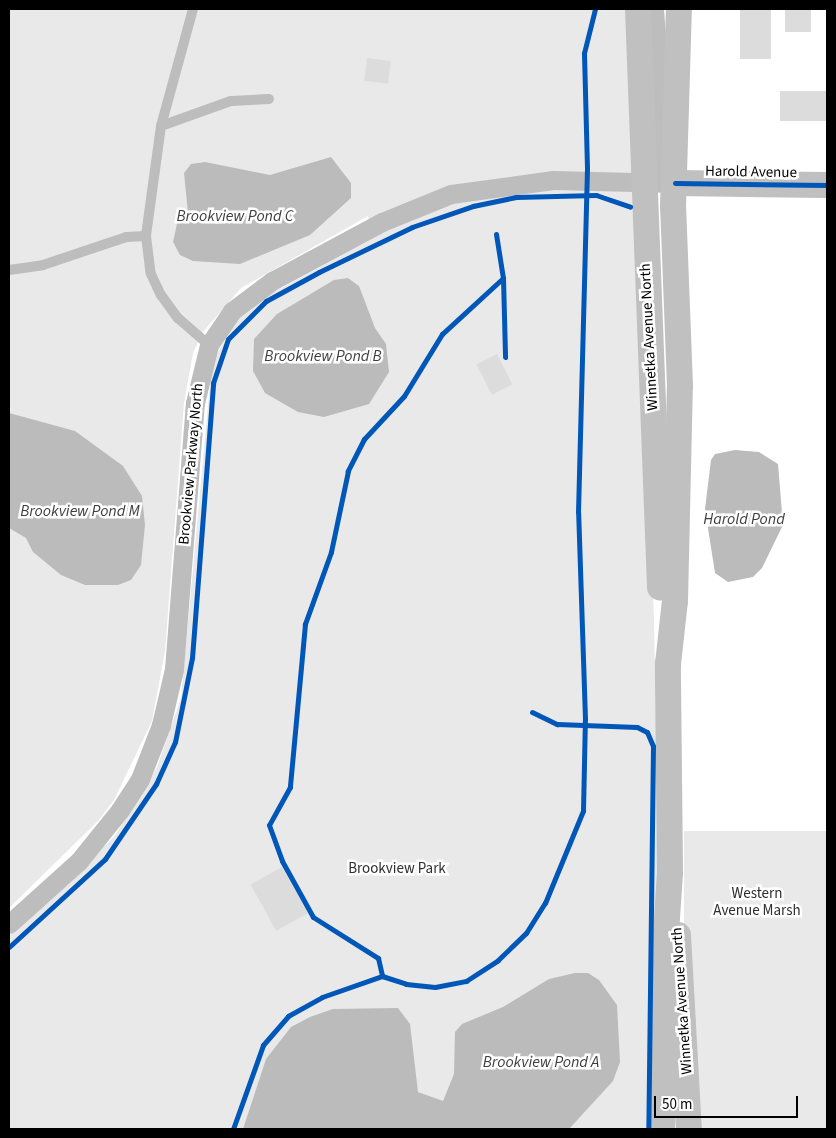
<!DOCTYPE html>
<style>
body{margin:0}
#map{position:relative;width:836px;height:1138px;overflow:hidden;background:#fff;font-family:"Source Sans 3",sans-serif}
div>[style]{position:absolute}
.green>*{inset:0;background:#e9e9e9;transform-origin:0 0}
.water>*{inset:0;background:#bbb}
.building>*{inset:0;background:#dcdcdc;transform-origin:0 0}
.lane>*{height:10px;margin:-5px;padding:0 5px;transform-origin:5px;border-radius:5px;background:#bdbdbd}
.street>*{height:19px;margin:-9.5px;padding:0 9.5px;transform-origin:9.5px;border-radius:9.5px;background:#bdbdbd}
.secondary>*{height:26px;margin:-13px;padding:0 13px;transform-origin:13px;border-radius:13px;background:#c0c0c0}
.cycleway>*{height:5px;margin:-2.5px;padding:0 2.5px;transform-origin:2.5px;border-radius:2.5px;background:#0057b8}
span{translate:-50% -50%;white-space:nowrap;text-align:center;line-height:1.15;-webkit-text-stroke:5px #fff;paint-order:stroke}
.street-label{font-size:15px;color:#000}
.park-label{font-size:15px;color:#2e2e2e}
.water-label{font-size:16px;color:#3f3f3f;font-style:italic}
.frame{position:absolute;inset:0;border:10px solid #000;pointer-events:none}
.scale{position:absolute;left:654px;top:1096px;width:144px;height:22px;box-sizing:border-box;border:2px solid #000;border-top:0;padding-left:6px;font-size:15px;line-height:18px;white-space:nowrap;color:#000;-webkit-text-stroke:4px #fff;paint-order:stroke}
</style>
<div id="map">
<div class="green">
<div style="clip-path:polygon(9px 9px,628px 9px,654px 619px,658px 845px,652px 1129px,9px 1129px,9px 936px,114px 837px,157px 767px,181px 698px,212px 362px,239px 317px,263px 298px,372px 239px,368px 216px,241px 288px,202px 333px,193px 353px,184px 403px,165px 651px,152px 721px,114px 800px,98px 821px,9px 908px)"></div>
<div style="left:684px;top:831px;width:143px;height:298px"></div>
</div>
<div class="water">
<div style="clip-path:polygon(331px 157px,351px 183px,351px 198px,310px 235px,240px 264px,193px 261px,180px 255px,173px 242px,178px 219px,188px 213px,184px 173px,191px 164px,205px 162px,270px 175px)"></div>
<div style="clip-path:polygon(348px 278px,359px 286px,375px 328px,386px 344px,389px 372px,369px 404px,324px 417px,298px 412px,265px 393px,253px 371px,254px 339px,277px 314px,334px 280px)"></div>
<div style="clip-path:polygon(9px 413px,75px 431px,123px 466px,142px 496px,145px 525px,141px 565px,131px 580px,118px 585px,85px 585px,61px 575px,33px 552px,26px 538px,9px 528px)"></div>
<div style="clip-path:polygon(735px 450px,759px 452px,778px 464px,783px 525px,762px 568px,753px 577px,728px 582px,715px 573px,705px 509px,711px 460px,715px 454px)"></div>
<div style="clip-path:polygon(575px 973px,588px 973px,599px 980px,617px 1005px,620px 1062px,613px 1081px,569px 1129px,243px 1129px,266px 1059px,291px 1027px,310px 1017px,333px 1009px,398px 1008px,410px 1024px,418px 1092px,443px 1101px,454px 1074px,455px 1032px,462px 1024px,503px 1007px,549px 979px)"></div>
</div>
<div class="building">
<div style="left:740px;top:9px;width:31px;height:50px"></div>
<div style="left:785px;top:10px;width:26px;height:22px"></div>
<div style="left:367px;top:58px;width:24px;height:23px;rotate:7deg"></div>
<div style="left:780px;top:91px;width:47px;height:30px"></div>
<div style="left:497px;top:354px;width:34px;height:23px;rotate:63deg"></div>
<div style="left:282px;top:867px;width:53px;height:36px;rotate:61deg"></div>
</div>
<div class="lane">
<div style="left:193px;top:9px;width:121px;rotate:105.3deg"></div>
<div style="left:161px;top:126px;width:111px;rotate:97.8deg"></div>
<div style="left:146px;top:236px;width:38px;rotate:83deg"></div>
<div style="left:151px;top:274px;width:23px;rotate:65deg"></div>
<div style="left:161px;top:295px;width:29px;rotate:54deg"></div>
<div style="left:178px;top:318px;width:41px;rotate:41.1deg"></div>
<div style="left:161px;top:126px;width:74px;rotate:-19.7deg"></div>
<div style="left:231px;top:101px;width:38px;rotate:-3deg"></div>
<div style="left:9px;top:270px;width:34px;rotate:-8deg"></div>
<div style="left:43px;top:265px;width:88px;rotate:-18.6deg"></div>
<div style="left:126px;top:237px;width:20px;rotate:-3deg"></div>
</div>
<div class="street">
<div style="left:654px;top:9px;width:168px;rotate:85.9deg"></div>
<div style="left:9px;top:924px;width:94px;rotate:-42deg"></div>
<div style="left:79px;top:861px;width:65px;rotate:-51.2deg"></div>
<div style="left:120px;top:810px;width:37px;rotate:-57deg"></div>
<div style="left:140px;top:779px;width:58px;rotate:-68.7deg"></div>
<div style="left:161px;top:725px;width:57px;rotate:-76.9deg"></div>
<div style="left:174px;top:669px;width:267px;rotate:-85.5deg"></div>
<div style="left:195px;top:403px;width:60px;rotate:-76.4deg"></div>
<div style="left:209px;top:345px;width:41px;rotate:-55.9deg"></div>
<div style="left:232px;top:311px;width:50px;rotate:-36.9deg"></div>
<div style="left:272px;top:281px;width:125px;rotate:-28.2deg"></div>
<div style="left:382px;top:222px;width:74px;rotate:-22.1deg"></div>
<div style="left:451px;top:194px;width:103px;rotate:-7.8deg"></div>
<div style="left:553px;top:180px;width:122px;rotate:1.4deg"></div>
</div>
<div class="secondary">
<div style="left:638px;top:9px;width:579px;rotate:87.82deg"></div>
<div style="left:675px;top:183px;width:152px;rotate:0.8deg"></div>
<div style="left:678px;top:935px;width:194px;rotate:86.8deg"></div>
<div style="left:662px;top:1129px;width:151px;rotate:-89.6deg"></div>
<div style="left:663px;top:978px;width:106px;rotate:-86.2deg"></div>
<div style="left:670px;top:872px;width:208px;rotate:-90.6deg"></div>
<div style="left:668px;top:664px;width:63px;rotate:-83.7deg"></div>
<div style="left:675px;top:601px;width:215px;rotate:-88.7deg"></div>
<div style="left:680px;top:386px;width:179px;rotate:-92.2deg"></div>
<div style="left:673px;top:207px;width:198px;rotate:-88.3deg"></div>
</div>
<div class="cycleway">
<div style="left:675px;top:183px;width:152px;rotate:0.8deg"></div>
<div style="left:496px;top:234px;width:45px;rotate:81deg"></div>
<div style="left:503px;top:278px;width:79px;rotate:88.5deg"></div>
<div style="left:503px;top:278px;width:83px;rotate:137.4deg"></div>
<div style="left:442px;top:334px;width:73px;rotate:121.5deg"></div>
<div style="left:404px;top:396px;width:59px;rotate:132.9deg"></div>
<div style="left:364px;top:439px;width:36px;rotate:117deg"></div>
<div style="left:348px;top:471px;width:83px;rotate:101.9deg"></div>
<div style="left:331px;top:552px;width:77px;rotate:109.9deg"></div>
<div style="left:305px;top:624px;width:164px;rotate:95.3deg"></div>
<div style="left:290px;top:787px;width:43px;rotate:118.9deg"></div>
<div style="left:269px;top:825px;width:38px;rotate:70deg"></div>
<div style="left:282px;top:861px;width:64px;rotate:61deg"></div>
<div style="left:313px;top:917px;width:77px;rotate:32.2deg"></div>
<div style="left:378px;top:958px;width:18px;rotate:77deg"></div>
<div style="left:382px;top:976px;width:25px;rotate:18deg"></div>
<div style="left:406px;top:984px;width:29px;rotate:6deg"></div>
<div style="left:435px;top:987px;width:32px;rotate:-11deg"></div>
<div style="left:466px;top:981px;width:38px;rotate:-33deg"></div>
<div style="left:498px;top:960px;width:39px;rotate:-44deg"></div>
<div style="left:526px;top:933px;width:36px;rotate:-58deg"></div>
<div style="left:545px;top:903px;width:100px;rotate:-67.6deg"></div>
<div style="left:583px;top:811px;width:92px;rotate:-88.8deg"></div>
<div style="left:585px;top:719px;width:207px;rotate:-91.9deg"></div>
<div style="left:578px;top:512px;width:344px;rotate:-88.5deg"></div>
<div style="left:587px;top:168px;width:115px;rotate:-91.5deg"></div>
<div style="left:584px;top:53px;width:45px;rotate:-76deg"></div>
<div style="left:532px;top:712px;width:28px;rotate:26deg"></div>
<div style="left:557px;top:724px;width:80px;rotate:2.1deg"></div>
<div style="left:637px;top:727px;width:11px;rotate:27deg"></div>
<div style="left:647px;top:732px;width:15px;rotate:67deg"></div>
<div style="left:653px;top:746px;width:383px;rotate:90.7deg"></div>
<div style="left:9px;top:947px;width:130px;rotate:-42.5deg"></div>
<div style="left:105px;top:859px;width:91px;rotate:-55.8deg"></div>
<div style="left:156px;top:784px;width:46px;rotate:-65.7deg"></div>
<div style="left:175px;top:742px;width:86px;rotate:-78.6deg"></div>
<div style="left:192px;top:658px;width:276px;rotate:-85.6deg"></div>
<div style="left:213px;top:383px;width:46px;rotate:-71.2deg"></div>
<div style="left:228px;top:339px;width:54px;rotate:-45deg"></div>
<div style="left:266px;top:301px;width:60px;rotate:-28.7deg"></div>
<div style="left:319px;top:272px;width:103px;rotate:-25.8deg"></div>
<div style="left:412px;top:227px;width:65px;rotate:-19deg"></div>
<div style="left:473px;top:206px;width:44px;rotate:-11.8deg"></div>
<div style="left:516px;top:197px;width:80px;rotate:-1.4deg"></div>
<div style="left:596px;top:195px;width:36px;rotate:19deg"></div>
<div style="left:233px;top:1129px;width:89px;rotate:-70.3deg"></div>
<div style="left:263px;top:1045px;width:38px;rotate:-49deg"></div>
<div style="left:288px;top:1016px;width:39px;rotate:-29deg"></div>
<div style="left:322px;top:997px;width:64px;rotate:-19.3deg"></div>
</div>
<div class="street-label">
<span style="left:751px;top:172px;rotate:1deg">Harold Avenue</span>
<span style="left:649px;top:337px;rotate:-93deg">Winnetka Avenue North</span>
<span style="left:191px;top:464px;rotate:-85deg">Brookview Parkway North</span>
<span style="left:682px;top:1001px;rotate:-94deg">Winnetka Avenue North</span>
</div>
<div class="park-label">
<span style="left:397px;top:869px">Brookview Park</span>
<span style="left:757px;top:902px">Western<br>Avenue Marsh</span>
</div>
<div class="water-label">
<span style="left:235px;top:216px">Brookview Pond C</span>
<span style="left:323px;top:356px">Brookview Pond B</span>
<span style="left:80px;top:511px">Brookview Pond M</span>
<span style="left:744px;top:519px">Harold Pond</span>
<span style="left:541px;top:1062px">Brookview Pond A</span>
</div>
<div class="frame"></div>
<div class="scale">50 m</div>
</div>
